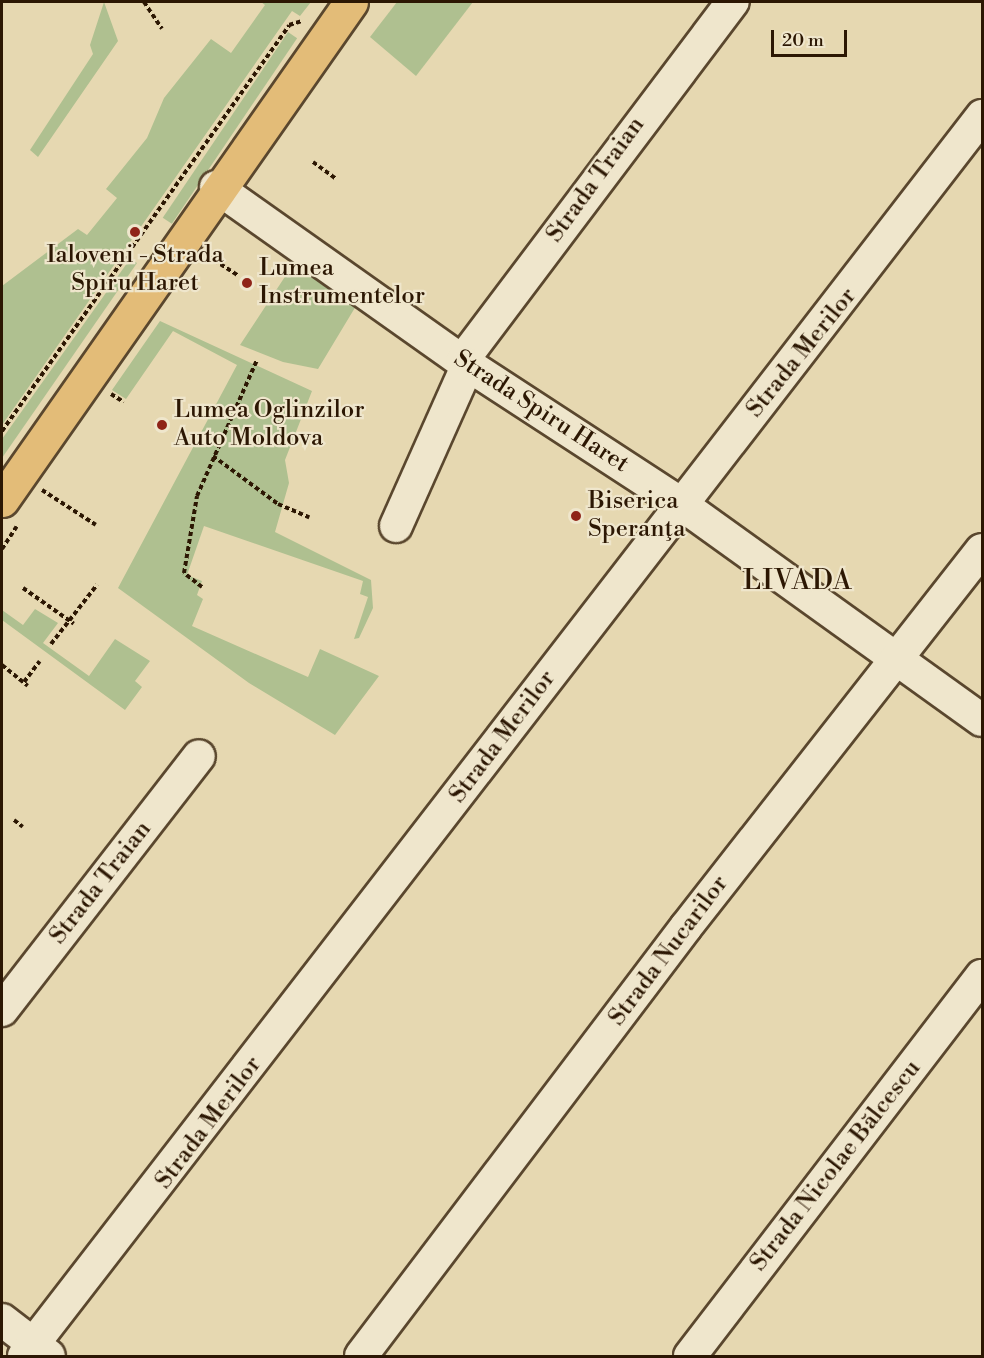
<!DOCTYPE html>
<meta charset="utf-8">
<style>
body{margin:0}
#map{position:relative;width:984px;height:1358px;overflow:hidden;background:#e6d8b1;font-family:"Libre Bodoni",serif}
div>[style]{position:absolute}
.green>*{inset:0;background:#afc090;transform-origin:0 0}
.path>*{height:4px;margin-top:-2px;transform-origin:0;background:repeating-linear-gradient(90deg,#2c1703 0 4.5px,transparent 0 7.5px)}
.roads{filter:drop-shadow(2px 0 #5a472e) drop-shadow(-2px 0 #5a472e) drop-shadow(0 2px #5a472e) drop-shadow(0 -2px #5a472e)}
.minor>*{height:32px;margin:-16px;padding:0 16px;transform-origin:16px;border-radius:16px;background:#efe6cc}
.major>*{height:33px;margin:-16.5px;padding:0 16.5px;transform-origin:16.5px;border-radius:16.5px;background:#e3bc78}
.dots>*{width:16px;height:16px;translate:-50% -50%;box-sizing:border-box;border:3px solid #efe6cc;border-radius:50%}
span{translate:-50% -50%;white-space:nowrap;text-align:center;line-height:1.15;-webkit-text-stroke:4.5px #efe6cc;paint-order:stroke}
.street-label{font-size:24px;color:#2c1703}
.poi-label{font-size:24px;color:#2c1703}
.left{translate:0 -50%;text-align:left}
.quarter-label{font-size:27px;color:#2c1703;letter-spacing:1.5px}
.frame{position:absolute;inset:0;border:3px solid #2c1703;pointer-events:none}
.scale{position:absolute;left:771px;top:30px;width:76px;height:27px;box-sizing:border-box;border:3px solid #2c1703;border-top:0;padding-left:8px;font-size:18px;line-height:21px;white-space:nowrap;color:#2c1703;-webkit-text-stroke:4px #efe6cc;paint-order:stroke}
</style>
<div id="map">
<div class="green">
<div style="clip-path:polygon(104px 2px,118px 41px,38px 157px,30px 150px,93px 54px,90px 45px)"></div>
<div style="clip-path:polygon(261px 2px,311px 2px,300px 16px,292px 11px,2px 425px,2px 286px,78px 229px,87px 235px,117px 198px,106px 189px,147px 138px,164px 98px,211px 39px,231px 53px,265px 5px)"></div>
<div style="clip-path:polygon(397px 2px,473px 2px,416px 76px,370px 37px)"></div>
<div style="left:288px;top:32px;width:11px;height:224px;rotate:34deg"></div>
<div style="clip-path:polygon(130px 259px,137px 263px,2px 458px,2px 439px)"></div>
<div style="clip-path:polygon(294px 263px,303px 268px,306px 264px,359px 301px,318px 369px,283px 362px,240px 345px)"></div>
<div style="clip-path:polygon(160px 321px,312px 391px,285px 460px,289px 483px,275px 532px,371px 580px,373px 608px,359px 638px,354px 639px,368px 597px,360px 594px,363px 581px,204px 526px,187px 575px,202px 581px,197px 595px,203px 599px,192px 626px,308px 677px,320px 649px,379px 676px,335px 735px,249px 683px,118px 588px,237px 365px,173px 331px,126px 399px,112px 390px)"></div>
<div style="clip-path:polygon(35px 609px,58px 623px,43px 643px,89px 676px,115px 639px,150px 661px,135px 681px,142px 687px,125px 710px,2px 620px,2px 610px,23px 625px)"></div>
</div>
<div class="path">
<div style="left:144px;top:2px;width:32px;rotate:56deg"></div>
<div style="left:313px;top:162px;width:29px;rotate:36deg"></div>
<div style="left:208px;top:256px;width:37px;rotate:33deg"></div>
<div style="left:111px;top:394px;width:15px;rotate:32deg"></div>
<div style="left:2px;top:431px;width:497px;rotate:-54.7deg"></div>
<div style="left:289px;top:25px;width:14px;rotate:-17deg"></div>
<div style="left:213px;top:456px;width:81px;rotate:36.4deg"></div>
<div style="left:278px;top:504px;width:34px;rotate:23deg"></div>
<div style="left:42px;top:490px;width:64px;rotate:32.9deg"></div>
<div style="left:2px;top:549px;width:27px;rotate:-57deg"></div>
<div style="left:202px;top:587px;width:23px;rotate:-142deg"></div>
<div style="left:184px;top:573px;width:78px;rotate:-80.4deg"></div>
<div style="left:197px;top:496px;width:149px;rotate:-66.2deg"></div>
<div style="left:23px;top:588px;width:62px;rotate:35.2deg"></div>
<div style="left:51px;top:644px;width:75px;rotate:-52.1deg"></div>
<div style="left:2px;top:665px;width:33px;rotate:39deg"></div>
<div style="left:24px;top:682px;width:26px;rotate:-53deg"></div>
<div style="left:14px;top:820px;width:11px;rotate:38deg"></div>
</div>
<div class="roads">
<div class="minor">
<div style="left:216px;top:187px;width:301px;rotate:35.3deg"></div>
<div style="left:462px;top:361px;width:262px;rotate:33.1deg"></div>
<div style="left:681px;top:504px;width:370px;rotate:35.7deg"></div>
<div style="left:462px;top:361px;width:450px;rotate:-53deg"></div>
<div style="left:396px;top:526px;width:177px;rotate:-66deg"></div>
<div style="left:2px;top:1010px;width:321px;rotate:-52.2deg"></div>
<div style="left:2px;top:1320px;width:59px;rotate:37.5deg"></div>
<div style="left:24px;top:1356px;width:1567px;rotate:-52.31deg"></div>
<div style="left:361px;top:1356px;width:538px;rotate:-52.85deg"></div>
<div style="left:686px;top:927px;width:479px;rotate:-51.9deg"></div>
<div style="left:690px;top:1356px;width:479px;rotate:-52.5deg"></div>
</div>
<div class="major">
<div style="left:2px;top:500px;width:608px;rotate:-54.98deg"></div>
</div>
</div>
<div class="dots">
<div style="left:135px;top:232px;background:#8f2418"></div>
<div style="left:247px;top:283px;background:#8f2418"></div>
<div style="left:162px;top:425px;background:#8f2418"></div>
<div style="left:576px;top:516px;background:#8f2418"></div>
</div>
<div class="street-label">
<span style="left:596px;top:180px;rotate:-54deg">Strada Traian</span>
<span style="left:802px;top:353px;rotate:-51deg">Strada Merilor</span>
<span style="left:541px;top:412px;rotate:33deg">Strada Spiru Haret</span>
<span style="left:503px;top:737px;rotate:-53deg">Strada Merilor</span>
<span style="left:101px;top:883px;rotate:-52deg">Strada Traian</span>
<span style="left:669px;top:951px;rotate:-53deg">Strada Nucarilor</span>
<span style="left:209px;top:1123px;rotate:-53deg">Strada Merilor</span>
<span style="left:836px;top:1166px;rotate:-52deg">Strada Nicolae Bălcescu</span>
</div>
<div class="poi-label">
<span style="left:135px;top:270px">Ialoveni - Strada<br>Spiru Haret</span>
<span class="left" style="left:259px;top:283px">Lumea<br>Instrumentelor</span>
<span class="left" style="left:174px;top:425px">Lumea Oglinzilor<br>Auto Moldova</span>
<span class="left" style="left:588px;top:516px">Biserica<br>Speranţa</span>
</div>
<div class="quarter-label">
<span style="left:798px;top:582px">LIVADA</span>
</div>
<div class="frame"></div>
<div class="scale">20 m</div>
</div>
